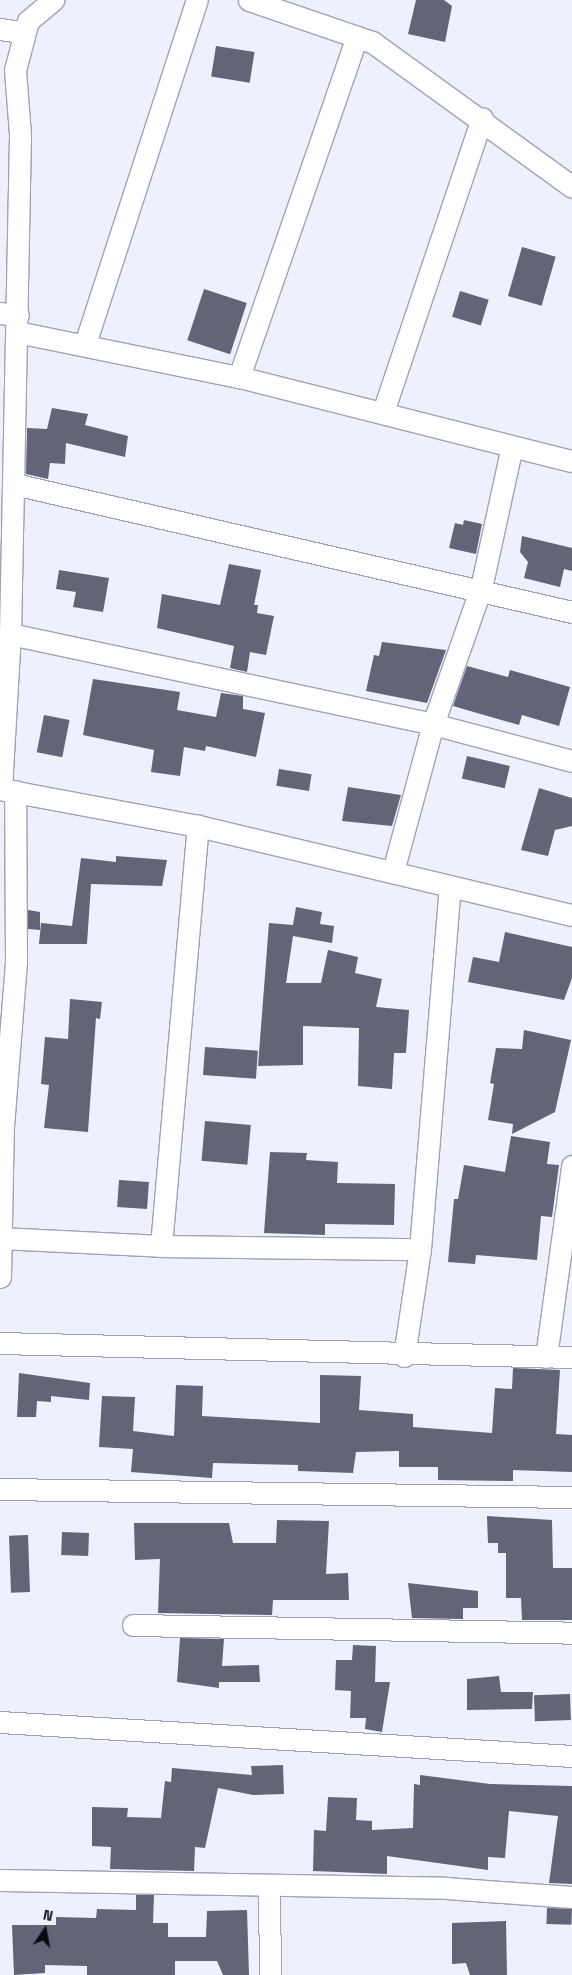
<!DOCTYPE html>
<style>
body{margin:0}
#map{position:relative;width:572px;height:1975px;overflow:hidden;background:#eef0fe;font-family:"Space Grotesk",sans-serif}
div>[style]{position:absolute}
.building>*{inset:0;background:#626477;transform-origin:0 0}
.roads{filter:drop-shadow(1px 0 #9fa2b7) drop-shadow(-1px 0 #9fa2b7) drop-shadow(0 1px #9fa2b7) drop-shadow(0 -1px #9fa2b7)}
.minor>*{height:21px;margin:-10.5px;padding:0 10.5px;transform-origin:10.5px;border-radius:10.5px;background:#fff}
span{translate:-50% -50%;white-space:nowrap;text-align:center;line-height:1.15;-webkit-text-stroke:4.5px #eef0fe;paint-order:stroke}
.north{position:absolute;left:20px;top:1905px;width:50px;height:50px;-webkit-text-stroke:4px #eef0fe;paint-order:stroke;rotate:12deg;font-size:14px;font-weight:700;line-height:20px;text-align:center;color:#0a0b12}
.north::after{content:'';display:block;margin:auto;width:18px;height:22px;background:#0a0b12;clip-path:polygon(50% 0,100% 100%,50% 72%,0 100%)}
</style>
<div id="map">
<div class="building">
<div style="clip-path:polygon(416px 0,444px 0,452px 6px,445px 42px,408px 34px)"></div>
<div style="left:216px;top:46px;width:39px;height:31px;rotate:9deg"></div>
<div style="left:522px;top:247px;width:35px;height:51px;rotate:16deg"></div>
<div style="left:204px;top:289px;width:45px;height:54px;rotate:18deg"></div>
<div style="left:460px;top:291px;width:30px;height:27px;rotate:17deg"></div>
<div style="clip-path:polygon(52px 408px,88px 414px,85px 425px,128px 436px,125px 457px,66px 443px,65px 464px,50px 463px,48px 479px,26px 474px,27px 428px,47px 429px)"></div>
<div style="clip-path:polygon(464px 520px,482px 524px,476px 554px,449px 548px,455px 523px,463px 525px)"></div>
<div style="clip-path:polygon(522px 536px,572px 548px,572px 571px,564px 569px,560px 587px,524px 578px,528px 562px,520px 552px)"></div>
<div style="clip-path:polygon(229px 564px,261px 570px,254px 605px,258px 605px,257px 613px,274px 616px,266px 655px,250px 652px,247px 672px,230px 668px,234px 646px,157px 628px,162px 594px,220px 605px)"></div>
<div style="clip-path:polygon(59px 570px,109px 578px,103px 612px,73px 607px,76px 592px,56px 589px)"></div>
<div style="clip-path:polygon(382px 642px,446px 650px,427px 703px,366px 691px,374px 655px,379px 656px)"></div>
<div style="clip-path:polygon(467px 666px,508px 677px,510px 670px,570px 687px,559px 726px,522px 715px,519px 725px,453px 706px)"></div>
<div style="clip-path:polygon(93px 679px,180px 692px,177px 710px,216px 717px,221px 693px,243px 696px,243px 709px,265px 713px,256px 757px,206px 746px,205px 751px,184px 747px,180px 776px,151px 772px,154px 750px,83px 735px)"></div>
<div style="left:44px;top:715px;width:26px;height:38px;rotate:11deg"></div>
<div style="left:467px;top:756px;width:44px;height:23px;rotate:13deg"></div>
<div style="left:279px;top:769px;width:33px;height:17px;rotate:9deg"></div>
<div style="clip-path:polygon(348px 787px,401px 795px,392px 826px,342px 821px)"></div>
<div style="clip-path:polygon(539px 788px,572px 798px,572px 826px,555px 830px,548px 856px,521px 850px)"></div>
<div style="clip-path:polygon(116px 856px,167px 860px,162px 886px,91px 884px,87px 944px,39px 944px,41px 923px,72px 926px,81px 858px,116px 862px)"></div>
<div style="clip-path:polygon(296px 907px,322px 912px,320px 924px,334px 926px,332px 943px,293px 936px,286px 983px,321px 983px,328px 950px,358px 957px,355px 973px,382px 979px,376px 1007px,409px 1010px,406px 1053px,394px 1053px,392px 1089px,358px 1086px,359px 1028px,303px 1026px,303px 1065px,258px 1066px,269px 923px,293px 925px)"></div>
<div style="clip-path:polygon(28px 910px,40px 912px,40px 930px,28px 929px)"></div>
<div style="clip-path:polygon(505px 932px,572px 947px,572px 978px,564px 1000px,468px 982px,473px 957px,499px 962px)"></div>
<div style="clip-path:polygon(70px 999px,102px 1002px,100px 1019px,96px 1018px,88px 1132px,44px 1128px,49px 1085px,41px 1084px,45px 1037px,68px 1039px)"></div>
<div style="clip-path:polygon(524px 1030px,571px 1040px,555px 1112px,512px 1134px,513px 1124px,488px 1120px,494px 1084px,490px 1083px,496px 1048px,522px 1049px)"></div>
<div style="left:205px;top:1047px;width:53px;height:28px;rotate:4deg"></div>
<div style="left:205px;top:1121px;width:46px;height:40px;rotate:5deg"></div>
<div style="clip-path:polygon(511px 1136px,550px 1142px,547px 1164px,559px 1165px,552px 1217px,541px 1216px,537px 1260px,476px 1255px,475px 1264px,448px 1262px,454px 1199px,458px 1199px,464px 1165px,505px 1172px)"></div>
<div style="clip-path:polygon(270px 1152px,307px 1153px,306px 1160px,338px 1162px,337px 1183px,395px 1184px,394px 1225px,325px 1224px,325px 1235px,264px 1233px)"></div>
<div style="left:119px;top:1180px;width:30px;height:27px;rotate:4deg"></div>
<div style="clip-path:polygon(513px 1368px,560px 1370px,556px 1434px,572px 1435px,572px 1472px,513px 1470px,513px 1481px,438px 1480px,438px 1467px,399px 1467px,399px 1451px,356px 1452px,353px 1473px,298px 1471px,298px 1465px,213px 1463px,212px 1478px,131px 1472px,133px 1449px,99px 1447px,102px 1396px,135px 1397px,133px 1431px,174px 1436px,176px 1385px,203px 1386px,202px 1416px,320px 1423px,320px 1375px,361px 1376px,359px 1410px,413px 1414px,413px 1427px,492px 1433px,495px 1388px,512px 1389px)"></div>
<div style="clip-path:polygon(19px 1373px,90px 1383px,89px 1400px,51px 1396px,51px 1402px,37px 1401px,36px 1417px,17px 1417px)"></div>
<div style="clip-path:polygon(487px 1516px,552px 1520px,553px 1568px,572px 1568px,572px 1620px,522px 1620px,521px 1598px,506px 1598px,506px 1553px,498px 1553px,498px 1543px,488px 1543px)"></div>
<div style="clip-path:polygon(277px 1520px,329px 1521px,326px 1574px,348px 1573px,349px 1600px,273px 1600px,272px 1615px,158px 1613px,160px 1559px,135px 1560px,134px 1523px,229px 1523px,233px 1543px,276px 1543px)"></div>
<div style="left:62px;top:1532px;width:27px;height:23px;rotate:2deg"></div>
<div style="left:28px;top:1535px;width:57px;height:19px;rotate:88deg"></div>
<div style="clip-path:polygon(408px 1583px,478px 1591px,478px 1608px,463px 1608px,463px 1619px,412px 1618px)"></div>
<div style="clip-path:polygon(180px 1638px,224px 1639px,222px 1666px,259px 1665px,260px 1682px,219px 1682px,219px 1688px,177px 1682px)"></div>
<div style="clip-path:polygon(353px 1645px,376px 1646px,375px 1682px,390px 1682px,382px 1732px,365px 1729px,366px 1718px,350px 1718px,351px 1691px,335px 1690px,336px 1660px,352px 1660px)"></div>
<div style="clip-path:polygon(499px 1676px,501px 1692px,533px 1692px,532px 1709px,467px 1710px,467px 1679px)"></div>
<div style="left:570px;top:1694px;width:26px;height:36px;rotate:88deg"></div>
<div style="clip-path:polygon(283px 1765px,284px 1794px,253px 1795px,218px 1788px,205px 1848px,195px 1847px,194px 1871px,110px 1869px,111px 1847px,92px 1846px,92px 1807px,128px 1808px,127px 1817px,161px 1818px,165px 1781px,171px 1782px,172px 1768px,252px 1775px,251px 1766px)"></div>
<div style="clip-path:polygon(420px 1775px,490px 1784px,572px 1786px,572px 1884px,549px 1883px,558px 1816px,509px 1811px,505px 1858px,488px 1857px,488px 1870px,387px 1856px,387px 1874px,313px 1871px,314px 1830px,326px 1831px,328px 1797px,357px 1798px,356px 1820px,372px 1821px,372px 1830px,413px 1828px,414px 1784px,420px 1785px)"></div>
<div style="clip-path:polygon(136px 1895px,154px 1895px,153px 1923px,168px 1923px,168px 1937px,206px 1937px,207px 1911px,247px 1910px,249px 1975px,223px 1975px,217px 1961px,175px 1961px,175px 1975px,87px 1975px,87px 1966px,45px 1965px,45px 1973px,14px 1975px,12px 1925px,56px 1925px,56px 1917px,96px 1918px,97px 1909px,136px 1910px)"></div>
<div style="left:547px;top:1908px;width:25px;height:16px;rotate:2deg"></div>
<div style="clip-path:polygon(506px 1921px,507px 1975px,470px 1975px,466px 1963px,452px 1964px,452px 1923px)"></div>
</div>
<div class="roads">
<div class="minor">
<div style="left:249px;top:0;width:130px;rotate:18.9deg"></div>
<div style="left:372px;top:42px;width:247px;rotate:35.9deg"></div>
<div style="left:0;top:29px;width:22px;rotate:8deg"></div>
<div style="left:0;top:313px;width:18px;rotate:6deg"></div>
<div style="left:17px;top:332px;width:227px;rotate:11.5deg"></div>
<div style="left:239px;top:377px;width:343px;rotate:14.2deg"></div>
<div style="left:85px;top:344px;width:362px;rotate:-72deg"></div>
<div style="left:239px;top:377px;width:360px;rotate:-70.9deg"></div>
<div style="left:383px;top:412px;width:310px;rotate:-71.4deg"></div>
<div style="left:14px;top:484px;width:572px;rotate:12.92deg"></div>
<div style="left:10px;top:634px;width:500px;rotate:-88.85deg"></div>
<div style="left:20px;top:134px;width:64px;rotate:-94.5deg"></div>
<div style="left:15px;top:70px;width:51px;rotate:-75.1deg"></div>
<div style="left:28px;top:21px;width:33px;rotate:-40deg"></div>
<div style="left:0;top:789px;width:201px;rotate:10.6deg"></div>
<div style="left:198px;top:826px;width:384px;rotate:13.4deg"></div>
<div style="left:1px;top:789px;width:155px;rotate:-86.7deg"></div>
<div style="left:10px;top:634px;width:432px;rotate:12deg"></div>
<div style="left:433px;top:724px;width:144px;rotate:14.9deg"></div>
<div style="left:393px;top:871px;width:152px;rotate:-74.8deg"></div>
<div style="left:433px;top:724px;width:144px;rotate:-70.6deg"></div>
<div style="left:481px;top:588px;width:145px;rotate:-77.7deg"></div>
<div style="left:0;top:1238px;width:161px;rotate:2.8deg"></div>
<div style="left:161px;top:1246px;width:259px;rotate:0.7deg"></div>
<div style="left:161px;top:1246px;width:422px;rotate:-85deg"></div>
<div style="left:0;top:1277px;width:150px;rotate:-88.9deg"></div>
<div style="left:3px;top:1127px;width:167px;rotate:-85.5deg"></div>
<div style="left:16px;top:961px;width:170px;rotate:-90.3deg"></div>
<div style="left:0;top:1343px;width:572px;rotate:1.4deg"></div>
<div style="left:404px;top:1356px;width:108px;rotate:-81.5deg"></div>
<div style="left:420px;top:1249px;width:364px;rotate:-85.3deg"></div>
<div style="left:546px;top:1357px;width:193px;rotate:-82.2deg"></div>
<div style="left:0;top:1489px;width:572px;rotate:0.8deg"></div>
<div style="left:133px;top:1625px;width:439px;rotate:1deg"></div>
<div style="left:0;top:1722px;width:573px;rotate:3.4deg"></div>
<div style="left:0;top:1880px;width:446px;rotate:1deg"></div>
<div style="left:446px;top:1888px;width:126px;rotate:4.1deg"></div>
<div style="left:269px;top:1885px;width:90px;rotate:89.4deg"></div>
</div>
</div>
<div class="north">N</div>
</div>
